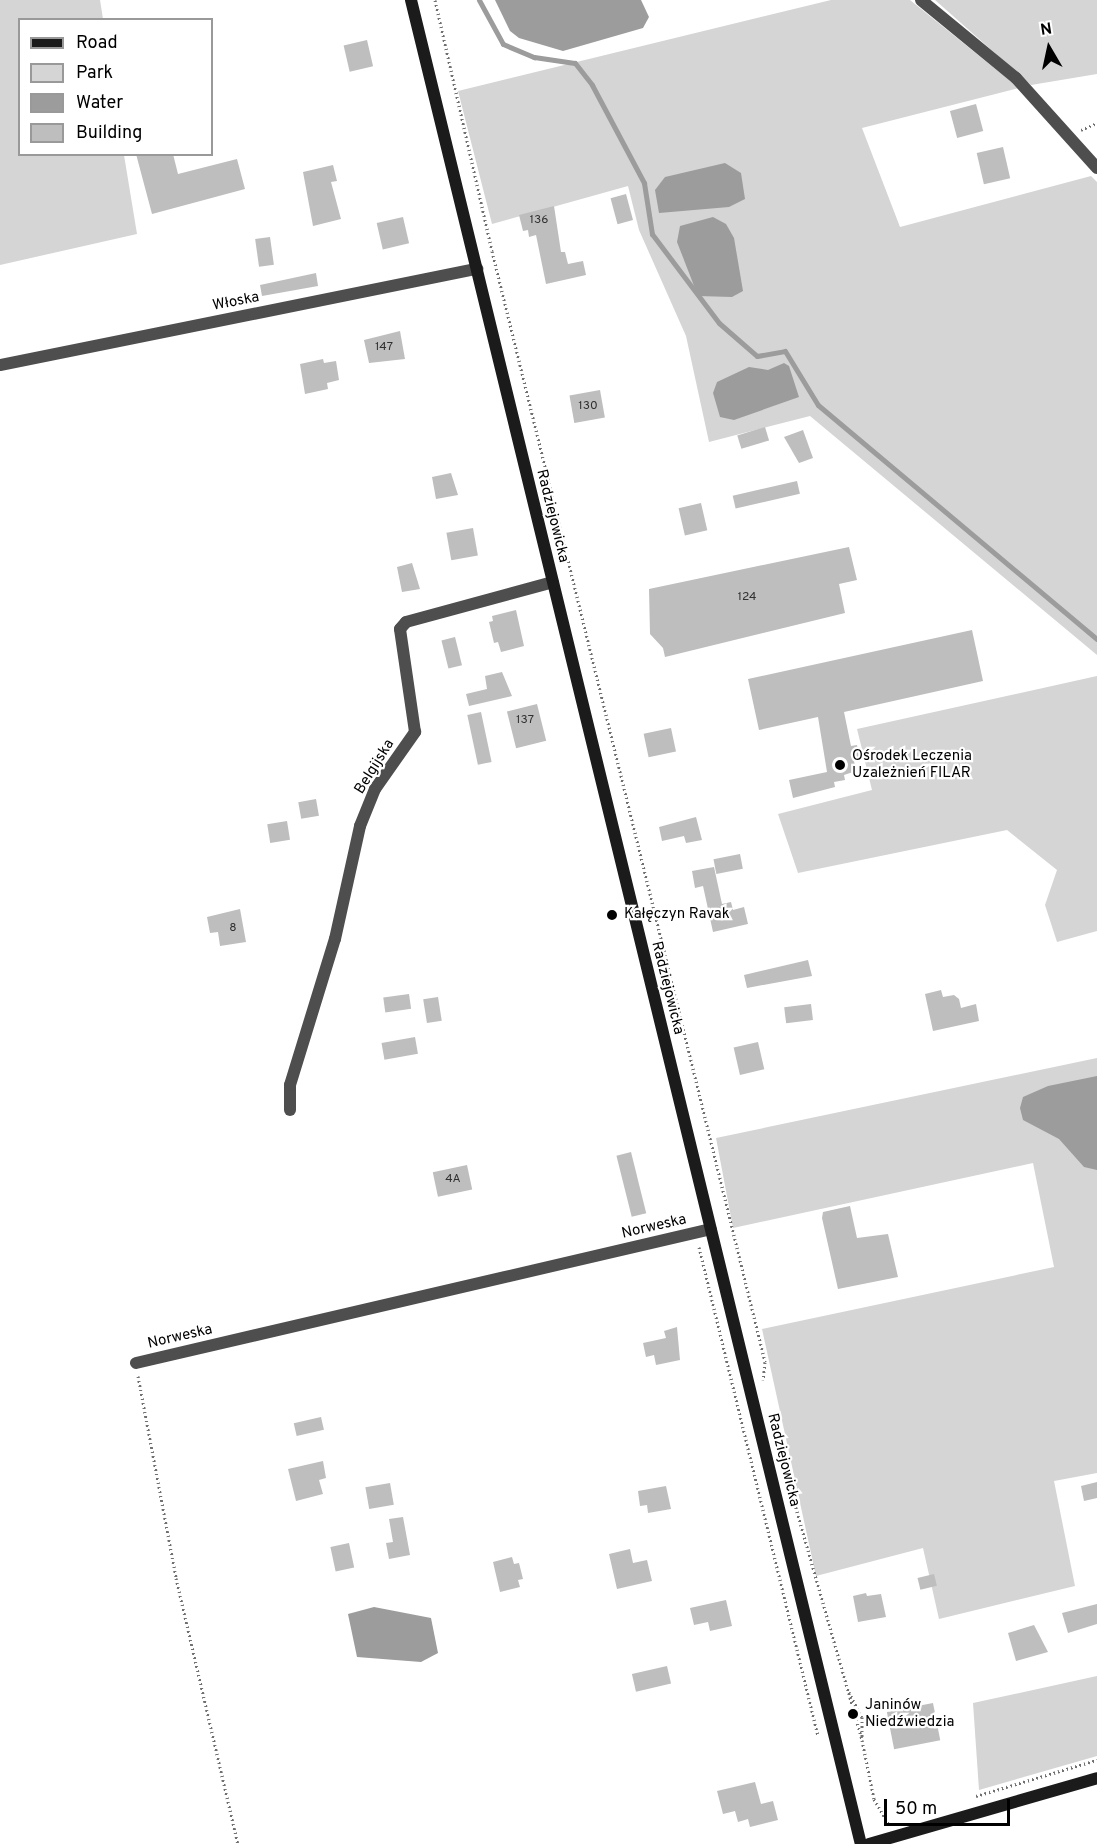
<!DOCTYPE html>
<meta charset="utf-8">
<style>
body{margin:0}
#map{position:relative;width:1097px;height:1844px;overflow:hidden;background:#fff;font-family:Overpass,sans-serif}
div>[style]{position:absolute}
.green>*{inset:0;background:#d5d5d5}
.water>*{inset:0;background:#9c9c9c}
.stream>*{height:5px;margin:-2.5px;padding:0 2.5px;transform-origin:2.5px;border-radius:2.5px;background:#9c9c9c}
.building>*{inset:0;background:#bebebe;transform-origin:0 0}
.path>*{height:3px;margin-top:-1.5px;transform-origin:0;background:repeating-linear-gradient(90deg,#707070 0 1.5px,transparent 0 4.5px)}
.street>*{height:12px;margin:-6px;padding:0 6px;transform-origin:6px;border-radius:6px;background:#4e4e4e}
.secondary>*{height:12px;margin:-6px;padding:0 6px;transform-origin:6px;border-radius:6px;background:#1b1b1b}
.dots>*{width:16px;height:16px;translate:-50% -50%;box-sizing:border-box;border:3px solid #fff;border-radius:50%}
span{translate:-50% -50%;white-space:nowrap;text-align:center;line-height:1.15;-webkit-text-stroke:4.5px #fff;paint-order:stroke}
.number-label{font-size:12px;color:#303030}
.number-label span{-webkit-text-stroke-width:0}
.street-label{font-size:15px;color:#000}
.poi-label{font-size:15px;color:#000}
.left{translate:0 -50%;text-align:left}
.legend{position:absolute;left:18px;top:18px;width:195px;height:138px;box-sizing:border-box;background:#fff;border:2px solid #999;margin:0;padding:8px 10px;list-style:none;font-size:18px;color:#000}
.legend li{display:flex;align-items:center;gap:12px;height:30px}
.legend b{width:30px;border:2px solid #999}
.north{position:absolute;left:1019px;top:18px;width:60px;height:60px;-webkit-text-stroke:4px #fff;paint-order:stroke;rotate:351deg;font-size:16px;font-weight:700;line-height:24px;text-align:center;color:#000}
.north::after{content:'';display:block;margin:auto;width:21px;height:27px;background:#000;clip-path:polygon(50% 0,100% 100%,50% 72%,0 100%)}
.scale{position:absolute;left:884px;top:1799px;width:126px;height:27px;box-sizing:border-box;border:3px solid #000;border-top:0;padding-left:8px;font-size:18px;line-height:21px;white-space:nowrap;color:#000;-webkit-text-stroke:4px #fff;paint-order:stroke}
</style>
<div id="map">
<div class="green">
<div style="clip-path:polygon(0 0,100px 0,103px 19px,20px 20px,20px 154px,124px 155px,137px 234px,0 265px)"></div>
<div style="clip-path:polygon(831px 0,910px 0,1019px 88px,862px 128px,900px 227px,1091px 176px,1097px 182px,1097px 655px,810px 416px,709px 442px,686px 336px,639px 230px,628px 186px,492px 224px,458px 91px)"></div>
<div style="clip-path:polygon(935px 0,1097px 0,1097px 74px,1031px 85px)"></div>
<div style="clip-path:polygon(1097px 676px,1097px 931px,1057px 942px,1045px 905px,1057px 870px,1007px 830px,798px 873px,778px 814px,872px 790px,857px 729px)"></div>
<div style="clip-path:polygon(1097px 1058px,1097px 1473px,1054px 1481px,1075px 1586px,939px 1619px,923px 1548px,816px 1576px,762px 1329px,1054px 1267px,1033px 1163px,733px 1228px,716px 1138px)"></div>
<div style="clip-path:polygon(1097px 1676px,1097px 1756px,979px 1790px,973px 1703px)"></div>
</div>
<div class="water">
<div style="clip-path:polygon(495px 0,641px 0,649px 17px,643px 28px,563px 51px,519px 38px,510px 31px)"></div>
<div style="clip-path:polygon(725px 163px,741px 173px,745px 199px,729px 207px,659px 213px,655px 190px,665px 177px)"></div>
<div style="clip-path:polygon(713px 217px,726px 224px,734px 238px,743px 291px,732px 297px,698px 296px,677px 242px,680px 226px)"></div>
<div style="clip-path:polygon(784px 363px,789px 366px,799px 397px,734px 420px,720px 417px,713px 393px,717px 382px,749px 367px,768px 370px)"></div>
<div style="clip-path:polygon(1097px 1076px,1097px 1170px,1084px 1167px,1059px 1139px,1023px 1120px,1020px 1108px,1023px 1097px,1048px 1086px)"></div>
<div style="clip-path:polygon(374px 1607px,431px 1618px,438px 1653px,421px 1662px,357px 1657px,348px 1614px)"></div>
</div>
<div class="stream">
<div style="left:479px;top:0;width:50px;rotate:61.4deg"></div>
<div style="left:503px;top:44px;width:34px;rotate:23deg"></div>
<div style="left:534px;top:57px;width:41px;rotate:8.3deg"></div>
<div style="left:575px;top:63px;width:28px;rotate:52deg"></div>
<div style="left:592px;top:85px;width:111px;rotate:62deg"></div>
<div style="left:644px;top:183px;width:52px;rotate:81.1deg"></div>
<div style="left:652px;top:234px;width:111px;rotate:53deg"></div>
<div style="left:719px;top:323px;width:50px;rotate:41deg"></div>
<div style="left:757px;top:356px;width:28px;rotate:-10deg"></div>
<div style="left:785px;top:351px;width:63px;rotate:58.6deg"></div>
<div style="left:818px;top:405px;width:364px;rotate:40deg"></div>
</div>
<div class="building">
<div style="left:367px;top:40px;width:27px;height:24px;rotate:77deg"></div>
<div style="left:976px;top:104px;width:28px;height:27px;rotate:75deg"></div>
<div style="left:1003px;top:147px;width:32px;height:27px;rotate:77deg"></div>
<div style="clip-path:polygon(136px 154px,173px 154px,178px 174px,237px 159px,245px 189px,152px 214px)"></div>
<div style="clip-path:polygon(333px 165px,337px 181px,331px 182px,341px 219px,313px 226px,303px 172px)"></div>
<div style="left:626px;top:194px;width:27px;height:16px;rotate:75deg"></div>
<div style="clip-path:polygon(554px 206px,561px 252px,565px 252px,568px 264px,583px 261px,586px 275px,546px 284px,536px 235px,529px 237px,528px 230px,523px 231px,519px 215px)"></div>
<div style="left:403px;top:217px;width:27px;height:27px;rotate:77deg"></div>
<div style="left:270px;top:237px;width:28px;height:15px;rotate:82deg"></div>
<div style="clip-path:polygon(316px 273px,318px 286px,262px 296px,260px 285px)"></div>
<div style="clip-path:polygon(400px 331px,405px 359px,369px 363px,364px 340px)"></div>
<div style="clip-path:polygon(323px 359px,324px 363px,336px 361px,339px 380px,327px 383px,328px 389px,305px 394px,300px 364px)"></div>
<div style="left:600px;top:390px;width:28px;height:31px;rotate:80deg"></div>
<div style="left:765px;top:427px;width:14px;height:29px;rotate:73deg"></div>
<div style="clip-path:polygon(803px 430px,813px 458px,799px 463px,784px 437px)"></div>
<div style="clip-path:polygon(451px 473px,458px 495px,436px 499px,432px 477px)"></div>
<div style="left:797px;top:481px;width:13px;height:66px;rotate:77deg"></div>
<div style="left:701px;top:503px;width:28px;height:23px;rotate:77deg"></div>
<div style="left:473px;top:528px;width:28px;height:27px;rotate:80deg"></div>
<div style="clip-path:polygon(849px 547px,857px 580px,839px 584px,845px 613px,665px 657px,663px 648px,650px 634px,649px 589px)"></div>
<div style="clip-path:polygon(412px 563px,420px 589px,402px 592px,397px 567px)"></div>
<div style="clip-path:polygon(516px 610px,524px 646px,501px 652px,498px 642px,494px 643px,489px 622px,493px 621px,492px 616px)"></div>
<div style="clip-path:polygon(972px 630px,983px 681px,844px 712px,851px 746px,857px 745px,860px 760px,854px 761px,856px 771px,844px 775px,845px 780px,834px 782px,835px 787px,793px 798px,789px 780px,827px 772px,818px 717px,759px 730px,748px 679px)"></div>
<div style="left:455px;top:637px;width:29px;height:14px;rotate:76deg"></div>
<div style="clip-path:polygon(502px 672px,512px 696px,469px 706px,466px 694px,487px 689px,485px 676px)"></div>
<div style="left:537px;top:704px;width:38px;height:31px;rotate:76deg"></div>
<div style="left:481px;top:712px;width:51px;height:14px;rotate:78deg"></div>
<div style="left:671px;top:728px;width:24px;height:28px;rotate:78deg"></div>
<div style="left:316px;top:799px;width:17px;height:18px;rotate:80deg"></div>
<div style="clip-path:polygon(696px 817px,702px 840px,686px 843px,684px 836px,662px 841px,659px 827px)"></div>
<div style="left:287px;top:821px;width:19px;height:20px;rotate:81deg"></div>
<div style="left:740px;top:854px;width:15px;height:27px;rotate:79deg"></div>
<div style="clip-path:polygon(714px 867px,722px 904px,731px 902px,733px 910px,744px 907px,748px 924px,713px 932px,703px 886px,695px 888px,692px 871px)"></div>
<div style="clip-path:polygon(240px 909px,246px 942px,220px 946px,218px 932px,210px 933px,207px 917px)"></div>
<div style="clip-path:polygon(808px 960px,812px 976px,747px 988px,744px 975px)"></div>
<div style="clip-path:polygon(941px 990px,943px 997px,954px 995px,959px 999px,961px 1008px,976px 1004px,979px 1021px,933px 1031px,925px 994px)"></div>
<div style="left:409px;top:994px;width:15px;height:26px;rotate:82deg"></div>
<div style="left:438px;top:997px;width:24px;height:15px;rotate:81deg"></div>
<div style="left:811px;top:1004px;width:16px;height:27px;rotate:83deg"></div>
<div style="left:415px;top:1037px;width:17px;height:34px;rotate:80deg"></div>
<div style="left:758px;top:1042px;width:28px;height:25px;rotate:77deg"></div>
<div style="left:631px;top:1152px;width:63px;height:15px;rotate:76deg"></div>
<div style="left:467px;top:1165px;width:25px;height:35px;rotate:78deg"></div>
<div style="clip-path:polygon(850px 1206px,857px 1238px,888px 1234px,898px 1277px,838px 1289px,822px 1218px,823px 1212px)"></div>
<div style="clip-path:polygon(677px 1327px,680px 1360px,656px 1365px,654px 1355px,646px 1357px,643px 1343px,666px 1338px,664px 1331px)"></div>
<div style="left:321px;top:1417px;width:13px;height:28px;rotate:77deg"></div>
<div style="clip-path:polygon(323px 1461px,326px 1478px,319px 1480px,323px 1494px,296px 1501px,288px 1469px)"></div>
<div style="clip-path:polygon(1097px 1482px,1097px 1498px,1084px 1501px,1081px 1486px)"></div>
<div style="left:390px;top:1483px;width:22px;height:25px;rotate:80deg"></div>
<div style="clip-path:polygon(666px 1486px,671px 1509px,648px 1513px,647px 1505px,640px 1506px,638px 1491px)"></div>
<div style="clip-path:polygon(403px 1517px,410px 1555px,389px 1559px,386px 1543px,393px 1542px,389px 1519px)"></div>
<div style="left:349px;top:1543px;width:25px;height:19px;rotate:78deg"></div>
<div style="clip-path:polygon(630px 1549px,633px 1563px,647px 1560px,652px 1581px,617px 1589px,609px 1554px)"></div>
<div style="clip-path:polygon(512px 1557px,514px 1564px,519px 1563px,523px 1579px,518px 1580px,520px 1587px,500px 1592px,493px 1562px)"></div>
<div style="left:934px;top:1574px;width:12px;height:17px;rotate:76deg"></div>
<div style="clip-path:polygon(866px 1593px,867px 1596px,881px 1594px,886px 1617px,858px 1622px,853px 1596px)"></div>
<div style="clip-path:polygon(726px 1600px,732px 1626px,710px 1631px,708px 1622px,694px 1625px,690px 1608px)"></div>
<div style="clip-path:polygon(1097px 1604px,1097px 1624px,1068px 1633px,1062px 1613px)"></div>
<div style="clip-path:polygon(1034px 1625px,1048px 1652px,1016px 1661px,1008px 1633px)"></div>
<div style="left:667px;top:1666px;width:18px;height:36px;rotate:77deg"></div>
<div style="left:933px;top:1703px;width:38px;height:47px;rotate:79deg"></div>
<div style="clip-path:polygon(755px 1782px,761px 1804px,773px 1801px,778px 1820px,750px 1827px,748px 1819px,738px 1822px,735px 1811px,723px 1814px,717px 1791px)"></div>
</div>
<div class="path">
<div style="left:435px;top:0;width:257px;rotate:77.2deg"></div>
<div style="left:492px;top:251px;width:1144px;rotate:76.19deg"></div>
<div style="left:765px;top:1362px;width:18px;rotate:96deg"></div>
<div style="left:1081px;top:130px;width:17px;rotate:-24deg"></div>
<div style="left:699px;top:1247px;width:503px;rotate:76.32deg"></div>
<div style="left:138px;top:1376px;width:206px;rotate:79.3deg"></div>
<div style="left:176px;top:1578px;width:273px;rotate:76.9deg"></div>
<div style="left:792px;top:1494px;width:256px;rotate:74.1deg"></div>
<div style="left:862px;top:1740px;width:60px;rotate:78.5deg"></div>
<div style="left:874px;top:1799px;width:28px;rotate:60deg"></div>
<div style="left:849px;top:1692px;width:28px;rotate:63deg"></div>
<div style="left:862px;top:1717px;width:22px;rotate:90deg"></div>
<div style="left:976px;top:1796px;width:126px;rotate:-16.6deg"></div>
</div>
<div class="street">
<div style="left:921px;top:0;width:123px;rotate:39.4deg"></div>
<div style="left:1016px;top:78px;width:121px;rotate:48deg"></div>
<div style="left:0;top:365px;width:487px;rotate:-11.4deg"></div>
<div style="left:290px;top:1110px;width:25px;rotate:-90deg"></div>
<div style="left:290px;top:1085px;width:153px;rotate:-72.9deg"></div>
<div style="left:335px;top:939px;width:116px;rotate:-77.5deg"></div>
<div style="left:360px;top:826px;width:40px;rotate:-68deg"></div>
<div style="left:375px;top:789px;width:70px;rotate:-54.9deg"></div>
<div style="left:415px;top:732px;width:104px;rotate:-98.3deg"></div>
<div style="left:400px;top:629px;width:9px;rotate:-49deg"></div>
<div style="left:406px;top:622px;width:152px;rotate:-15.2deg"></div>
<div style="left:136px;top:1363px;width:590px;rotate:-13.12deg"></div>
</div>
<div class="secondary">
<div style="left:411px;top:0;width:1898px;rotate:76.29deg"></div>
<div style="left:869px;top:1844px;width:237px;rotate:-16.1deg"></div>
</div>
<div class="dots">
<div style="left:840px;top:765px;background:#000"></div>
<div style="left:612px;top:915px;background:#000"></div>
<div style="left:853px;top:1714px;background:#000"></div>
</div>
<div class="number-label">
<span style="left:539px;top:221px">136</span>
<span style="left:384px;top:348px">147</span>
<span style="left:588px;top:407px">130</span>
<span style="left:747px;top:598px">124</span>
<span style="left:525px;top:721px">137</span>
<span style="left:233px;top:929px">8</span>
<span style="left:453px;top:1180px">4A</span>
</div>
<div class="street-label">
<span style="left:236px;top:302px;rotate:-11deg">Włoska</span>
<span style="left:552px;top:516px;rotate:76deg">Radziejowicka</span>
<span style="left:375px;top:767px;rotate:-58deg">Belgijska</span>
<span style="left:667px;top:988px;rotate:76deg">Radziejowicka</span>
<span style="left:654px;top:1227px;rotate:-13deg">Norweska</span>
<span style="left:180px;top:1337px;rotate:-13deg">Norweska</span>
<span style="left:783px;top:1460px;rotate:76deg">Radziejowicka</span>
</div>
<div class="poi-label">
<span class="left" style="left:852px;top:765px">Ośrodek Leczenia<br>Uzależnień FILAR</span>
<span class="left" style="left:624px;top:915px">Kałęczyn Ravak</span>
<span class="left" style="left:865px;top:1714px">Janinów<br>Niedźwiedzia</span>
</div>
<ul class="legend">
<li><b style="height:8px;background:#1b1b1b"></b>Road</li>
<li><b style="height:16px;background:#d5d5d5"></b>Park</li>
<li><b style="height:16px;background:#9c9c9c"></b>Water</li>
<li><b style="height:16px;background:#bebebe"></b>Building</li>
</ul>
<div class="north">N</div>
<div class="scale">50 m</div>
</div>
